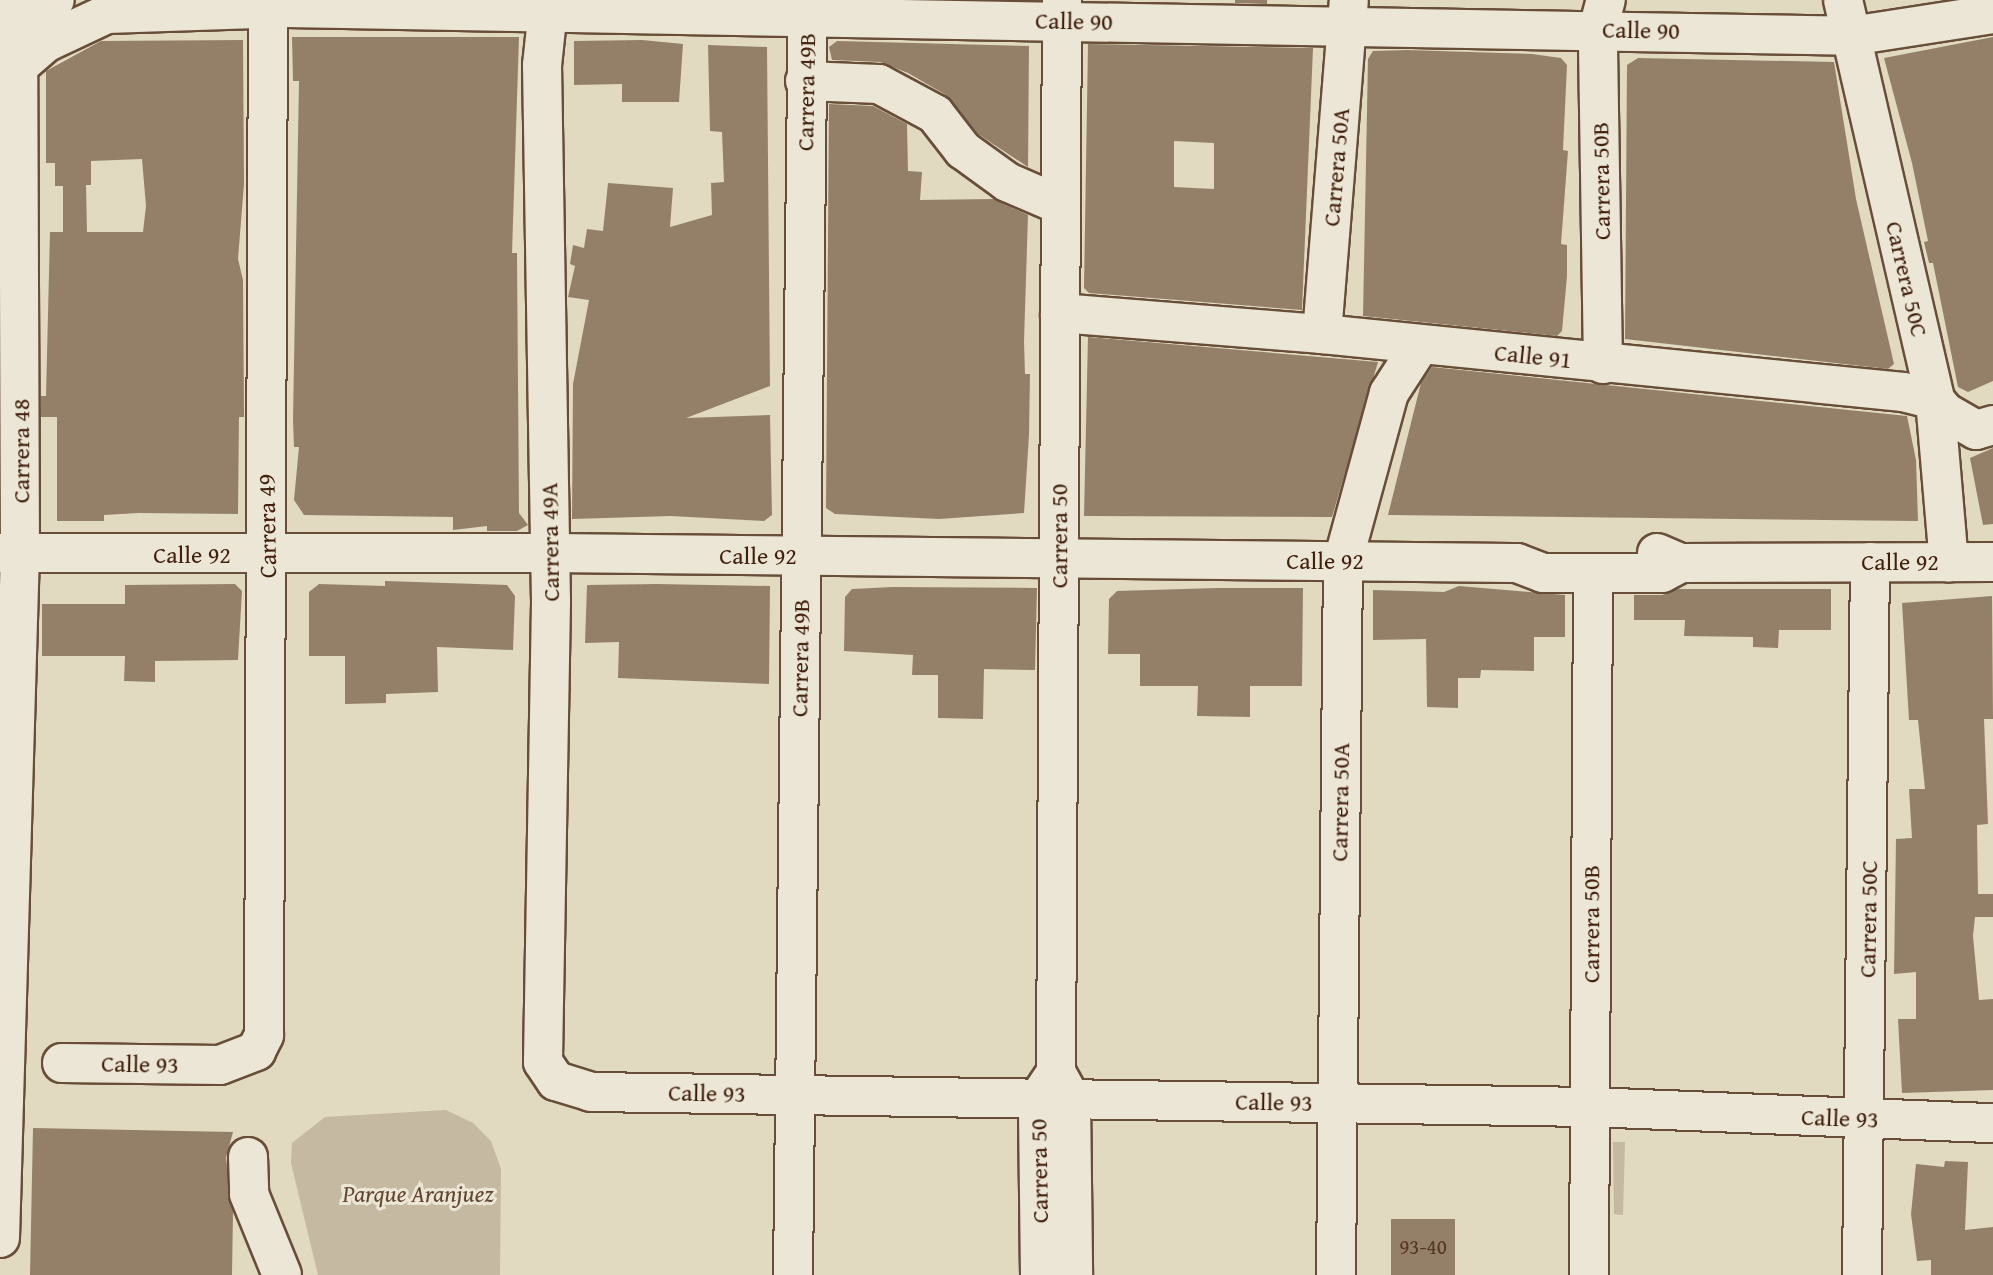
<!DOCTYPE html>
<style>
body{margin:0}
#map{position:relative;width:1993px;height:1275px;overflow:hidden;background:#e1d9c0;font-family:"Gentium Book Plus",serif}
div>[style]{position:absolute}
.green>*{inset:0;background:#c6b9a1}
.building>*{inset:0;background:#948069;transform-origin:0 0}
.roads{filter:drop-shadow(2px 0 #684e38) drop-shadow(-2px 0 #684e38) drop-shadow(0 2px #684e38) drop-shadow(0 -2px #684e38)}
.minor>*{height:38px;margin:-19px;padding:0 19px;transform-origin:19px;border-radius:19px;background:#ece6d6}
span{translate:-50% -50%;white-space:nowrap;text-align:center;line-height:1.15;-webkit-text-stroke:6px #ece6d6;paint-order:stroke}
.number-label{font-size:21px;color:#553722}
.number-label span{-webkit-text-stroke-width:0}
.street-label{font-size:24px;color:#401f0b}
.park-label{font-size:24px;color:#624630;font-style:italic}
</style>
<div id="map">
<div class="green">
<div style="clip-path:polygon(446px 1110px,473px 1123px,491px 1141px,501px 1169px,500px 1275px,318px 1275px,291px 1163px,292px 1143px,325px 1117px)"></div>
<div style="clip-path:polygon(1613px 1142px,1625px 1142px,1623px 1215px,1614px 1214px)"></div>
</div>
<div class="building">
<div style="clip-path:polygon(1235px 0,1267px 0,1267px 4px,1235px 3px)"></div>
<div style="clip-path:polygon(292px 37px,519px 37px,512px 253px,517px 253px,519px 513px,528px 525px,517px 531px,487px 531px,487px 526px,453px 530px,453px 517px,304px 515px,294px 500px,299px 447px,294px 447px,293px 420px,299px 81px,293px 81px)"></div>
<div style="clip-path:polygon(1993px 37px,1993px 381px,1968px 392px,1958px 387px,1933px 263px,1929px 263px,1924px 242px,1928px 241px,1912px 163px,1884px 58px)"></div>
<div style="clip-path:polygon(evenodd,243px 40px,244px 184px,238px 259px,243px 280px,244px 417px,239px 417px,238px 514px,138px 513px,104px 515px,104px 521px,57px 521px,57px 417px,41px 417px,41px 396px,46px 396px,50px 232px,63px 232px,63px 186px,55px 186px,55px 163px,46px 163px,46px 71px,101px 41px,243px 40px,142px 159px,146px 206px,143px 232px,87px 232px,86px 185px,91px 185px,91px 161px,142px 159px)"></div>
<div style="clip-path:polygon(642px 40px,683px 44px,679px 102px,622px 102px,622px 84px,574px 85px,574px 41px)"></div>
<div style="clip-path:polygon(837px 41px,1029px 46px,1028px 167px,978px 134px,946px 95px,908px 73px,880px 62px,832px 60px,829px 47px)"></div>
<div style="clip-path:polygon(evenodd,1088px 44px,1313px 48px,1302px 310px,1089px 293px,1084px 288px,1088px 44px,1174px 141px,1214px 143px,1214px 189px,1174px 187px,1174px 141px)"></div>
<div style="clip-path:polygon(708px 45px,767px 47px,770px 386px,686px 418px,770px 415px,772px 515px,764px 521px,671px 516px,572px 519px,573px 384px,589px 300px,568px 297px,575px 266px,570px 264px,573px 245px,584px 248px,587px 229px,603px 231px,608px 183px,673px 188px,670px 227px,712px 215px,711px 183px,724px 182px,722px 132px,710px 131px)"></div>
<div style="clip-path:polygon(1407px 50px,1532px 54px,1561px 58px,1567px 65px,1563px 150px,1568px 151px,1561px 244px,1567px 245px,1567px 276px,1562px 331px,1557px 336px,1363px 316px,1368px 59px,1373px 51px)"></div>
<div style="clip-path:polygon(1638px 58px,1834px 62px,1856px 199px,1894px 364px,1888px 369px,1625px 339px,1627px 65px)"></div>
<div style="clip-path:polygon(829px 104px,873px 106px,907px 124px,908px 171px,922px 172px,920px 200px,993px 199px,1028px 215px,1024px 342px,1025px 374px,1030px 374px,1029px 435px,1024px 513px,939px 519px,835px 514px,826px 508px)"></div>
<div style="clip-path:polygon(1088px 337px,1378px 362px,1332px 517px,1084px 516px)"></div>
<div style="clip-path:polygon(1432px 367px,1907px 416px,1916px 460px,1918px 521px,1388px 515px,1421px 383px)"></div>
<div style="clip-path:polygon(1993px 448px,1993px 524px,1983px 525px,1970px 458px)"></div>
<div style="clip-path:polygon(385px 581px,507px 585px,515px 596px,513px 650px,437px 647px,438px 692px,386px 694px,386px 703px,345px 704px,345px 656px,309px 656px,309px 592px,319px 584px,385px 586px)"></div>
<div style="clip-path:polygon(235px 584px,242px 591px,238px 660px,155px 661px,155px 682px,124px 681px,125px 656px,42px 656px,42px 604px,125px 604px,125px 585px)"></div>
<div style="clip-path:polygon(656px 584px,770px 586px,769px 684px,618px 678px,619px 642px,585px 643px,587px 585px)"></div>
<div style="clip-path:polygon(1459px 586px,1565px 595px,1565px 637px,1534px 637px,1534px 671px,1481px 670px,1480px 678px,1458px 678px,1458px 708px,1427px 707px,1426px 639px,1373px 640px,1373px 590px,1444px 592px)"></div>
<div style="clip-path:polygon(893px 587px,1037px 588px,1035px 670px,984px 669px,983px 719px,938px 718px,938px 675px,912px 675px,913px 655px,844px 651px,845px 597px,852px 589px)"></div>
<div style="clip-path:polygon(1217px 588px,1303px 588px,1302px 686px,1250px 686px,1250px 717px,1197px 716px,1198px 686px,1140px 686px,1140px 654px,1108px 654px,1109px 599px,1117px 591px)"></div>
<div style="clip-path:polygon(1678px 589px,1831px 589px,1831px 630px,1779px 630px,1778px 648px,1753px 647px,1753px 637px,1684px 636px,1685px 620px,1634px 620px,1634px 595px,1662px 595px)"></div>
<div style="clip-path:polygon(1992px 596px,1993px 719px,1984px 719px,1988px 824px,1977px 825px,1978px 894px,1993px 894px,1993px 917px,1975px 917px,1973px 936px,1979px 1000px,1993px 999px,1993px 1090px,1902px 1093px,1898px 1019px,1916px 1019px,1916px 972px,1894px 974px,1896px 839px,1912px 838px,1909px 789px,1925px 789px,1918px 720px,1909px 720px,1902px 603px)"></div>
<div style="clip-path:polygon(33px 1128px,233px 1132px,226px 1158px,233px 1212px,232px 1275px,30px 1275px)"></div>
<div style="clip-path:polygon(1945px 1161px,1968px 1162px,1965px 1230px,1993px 1227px,1993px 1275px,1931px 1275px,1931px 1260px,1917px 1261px,1911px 1214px,1916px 1164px,1944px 1167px)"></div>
<div style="left:1455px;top:1219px;width:56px;height:64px;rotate:90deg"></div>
</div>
<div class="roads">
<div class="minor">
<div style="left:549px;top:0;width:65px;rotate:96.1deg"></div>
<div style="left:542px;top:65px;width:537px;rotate:89.04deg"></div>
<div style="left:551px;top:602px;width:460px;rotate:91deg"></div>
<div style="left:543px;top:1062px;width:23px;rotate:56deg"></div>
<div style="left:556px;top:1081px;width:37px;rotate:17deg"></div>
<div style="left:591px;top:1092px;width:999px;rotate:0.86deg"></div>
<div style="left:1590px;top:1107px;width:403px;rotate:2.3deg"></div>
<div style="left:1062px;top:0;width:1072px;rotate:90.32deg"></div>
<div style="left:1056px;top:1072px;width:31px;rotate:61deg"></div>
<div style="left:1071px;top:1099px;width:176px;rotate:89.3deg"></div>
<div style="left:1843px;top:0;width:410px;rotate:77deg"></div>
<div style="left:1935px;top:400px;width:163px;rotate:85.1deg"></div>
<div style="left:20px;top:35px;width:49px;rotate:-45deg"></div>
<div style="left:0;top:66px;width:20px;rotate:-3deg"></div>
<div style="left:20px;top:65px;width:33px;rotate:-41deg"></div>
<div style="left:45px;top:43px;width:68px;rotate:-25.1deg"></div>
<div style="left:107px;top:14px;width:179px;rotate:-1.9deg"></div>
<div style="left:286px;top:8px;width:1565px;rotate:1.02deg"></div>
<div style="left:1851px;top:36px;width:144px;rotate:-8.8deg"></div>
<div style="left:805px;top:81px;width:74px;rotate:2.3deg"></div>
<div style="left:879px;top:84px;width:64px;rotate:28.2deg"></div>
<div style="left:935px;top:114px;width:46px;rotate:52.1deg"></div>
<div style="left:963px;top:150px;width:54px;rotate:36deg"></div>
<div style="left:1007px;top:182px;width:56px;rotate:23.3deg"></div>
<div style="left:1060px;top:313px;width:263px;rotate:4.6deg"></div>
<div style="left:1322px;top:334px;width:584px;rotate:5.7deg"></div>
<div style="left:1903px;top:392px;width:33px;rotate:14deg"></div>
<div style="left:1935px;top:400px;width:16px;rotate:50deg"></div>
<div style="left:1945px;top:412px;width:36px;rotate:30deg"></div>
<div style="left:1976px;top:430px;width:18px;rotate:-16deg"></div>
<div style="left:1322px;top:334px;width:334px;rotate:-85.4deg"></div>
<div style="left:1603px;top:364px;width:335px;rotate:-90.9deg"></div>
<div style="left:1598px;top:29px;width:30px;rotate:-75deg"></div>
<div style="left:0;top:553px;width:550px"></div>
<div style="left:550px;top:553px;width:967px;rotate:0.59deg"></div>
<div style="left:1517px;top:563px;width:28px;rotate:21deg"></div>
<div style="left:1543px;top:573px;width:119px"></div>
<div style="left:1662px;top:573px;width:21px;rotate:-28deg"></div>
<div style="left:1657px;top:553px;width:26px;rotate:23deg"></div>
<div style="left:1681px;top:563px;width:312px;rotate:-0.2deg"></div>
<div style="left:62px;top:1063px;width:158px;rotate:0.7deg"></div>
<div style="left:220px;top:1065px;width:39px;rotate:-21deg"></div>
<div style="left:256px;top:1051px;width:18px;rotate:-63deg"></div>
<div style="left:264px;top:1035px;width:1035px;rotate:-89.78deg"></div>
<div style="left:248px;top:1157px;width:37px;rotate:88deg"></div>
<div style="left:249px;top:1194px;width:87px;rotate:67.8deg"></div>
<div style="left:0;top:1238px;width:684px;rotate:-88.33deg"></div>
<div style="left:20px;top:554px;width:554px;rotate:-90.21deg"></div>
<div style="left:793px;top:1275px;width:1275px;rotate:-89.33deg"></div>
<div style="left:1040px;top:1275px;width:176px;rotate:-90.7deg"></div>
<div style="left:1038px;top:1099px;width:27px;rotate:-56deg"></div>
<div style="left:1336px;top:1275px;width:714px;rotate:-89.44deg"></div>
<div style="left:1343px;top:561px;width:174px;rotate:-74.7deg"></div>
<div style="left:1389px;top:393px;width:57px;rotate:-57.1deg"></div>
<div style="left:1589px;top:1275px;width:702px;rotate:-89.67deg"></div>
<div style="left:1862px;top:1275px;width:713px;rotate:-89.36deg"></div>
</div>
</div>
<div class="number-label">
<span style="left:1423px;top:1247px">93-40</span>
</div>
<div class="street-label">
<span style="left:1074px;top:21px;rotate:1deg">Calle 90</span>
<span style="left:1641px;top:30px;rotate:1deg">Calle 90</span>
<span style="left:806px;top:92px;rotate:-89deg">Carrera 49B</span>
<span style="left:1336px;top:167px;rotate:-85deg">Carrera 50A</span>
<span style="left:1601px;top:181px;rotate:-91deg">Carrera 50B</span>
<span style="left:1907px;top:279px;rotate:77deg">Carrera 50C</span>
<span style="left:1533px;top:356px;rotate:6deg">Calle 91</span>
<span style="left:21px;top:451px;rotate:-90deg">Carrera 48</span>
<span style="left:267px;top:526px;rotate:-91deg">Carrera 49</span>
<span style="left:1059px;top:536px;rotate:-90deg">Carrera 50</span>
<span style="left:550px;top:542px;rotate:-91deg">Carrera 49A</span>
<span style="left:192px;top:555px">Calle 92</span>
<span style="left:758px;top:556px">Calle 92</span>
<span style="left:1325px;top:561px">Calle 92</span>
<span style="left:1900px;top:562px">Calle 92</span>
<span style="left:800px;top:658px;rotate:-89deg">Carrera 49B</span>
<span style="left:1340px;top:802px;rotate:-89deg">Carrera 50A</span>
<span style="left:1868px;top:919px;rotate:-89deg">Carrera 50C</span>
<span style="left:1591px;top:924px;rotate:-90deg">Carrera 50B</span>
<span style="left:140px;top:1064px;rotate:1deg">Calle 93</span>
<span style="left:707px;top:1093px;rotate:1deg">Calle 93</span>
<span style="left:1274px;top:1102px;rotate:1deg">Calle 93</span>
<span style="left:1840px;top:1118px;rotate:2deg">Calle 93</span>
<span style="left:1039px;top:1171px;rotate:-91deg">Carrera 50</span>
</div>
<div class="park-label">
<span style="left:418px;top:1194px">Parque Aranjuez</span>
</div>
</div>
